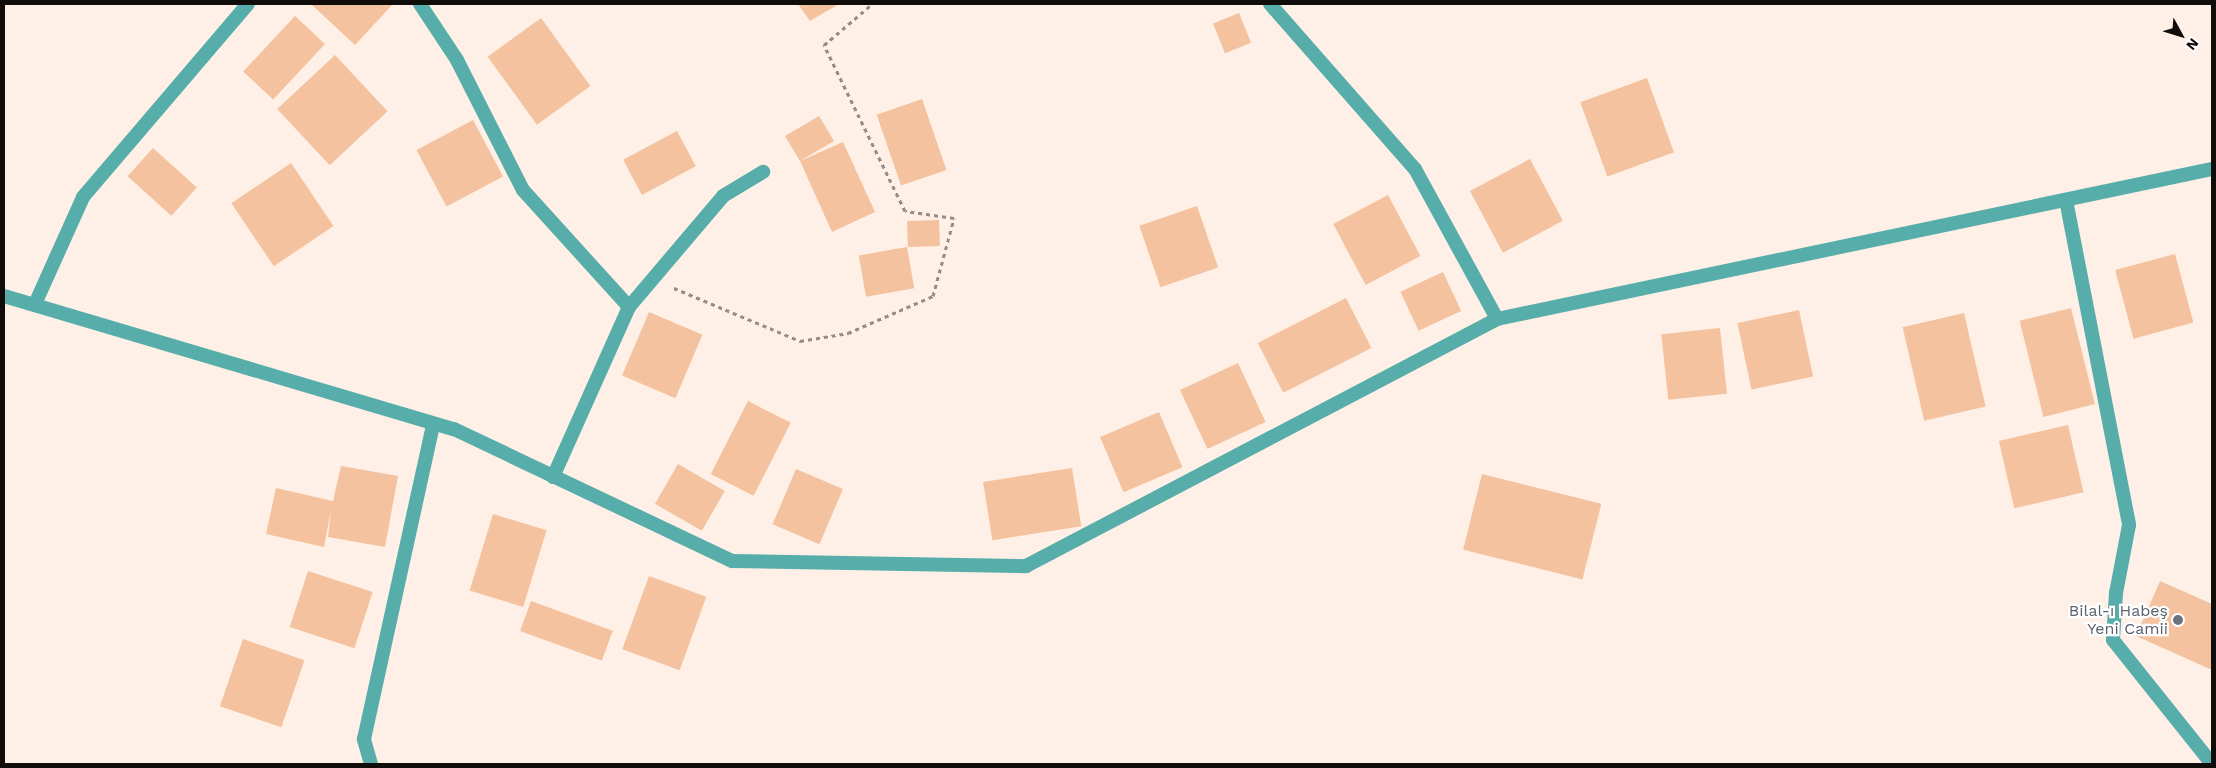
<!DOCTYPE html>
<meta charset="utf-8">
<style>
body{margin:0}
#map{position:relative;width:2216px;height:768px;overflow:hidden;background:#fef0e6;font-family:"Work Sans",sans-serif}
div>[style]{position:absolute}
.building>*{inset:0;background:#f4c29e;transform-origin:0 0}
.path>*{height:3px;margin-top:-1.5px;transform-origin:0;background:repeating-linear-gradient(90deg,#968c85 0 4px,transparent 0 8px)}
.minor>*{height:14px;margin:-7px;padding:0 7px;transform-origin:7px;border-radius:7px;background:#57adaa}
.dots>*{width:14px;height:14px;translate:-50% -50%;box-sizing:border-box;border:2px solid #fff;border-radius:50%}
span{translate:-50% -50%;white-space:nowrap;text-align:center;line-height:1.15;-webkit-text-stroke:4.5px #fff;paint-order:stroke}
.worship-label{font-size:16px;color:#5b616d}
.right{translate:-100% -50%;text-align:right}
.frame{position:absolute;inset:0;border:5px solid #100c09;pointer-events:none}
.north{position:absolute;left:2156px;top:10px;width:50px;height:50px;-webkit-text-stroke:4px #fff;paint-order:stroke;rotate:129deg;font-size:14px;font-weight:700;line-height:20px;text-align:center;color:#100c09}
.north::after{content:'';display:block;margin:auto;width:18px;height:22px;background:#100c09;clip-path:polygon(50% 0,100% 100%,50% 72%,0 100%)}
</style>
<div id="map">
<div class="building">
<div style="clip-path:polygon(311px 4px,393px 4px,355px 45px)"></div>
<div style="clip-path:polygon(798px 4px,839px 4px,810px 21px)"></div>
<div style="left:1239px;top:13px;width:32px;height:28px;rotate:68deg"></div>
<div style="left:295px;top:16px;width:41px;height:76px;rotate:43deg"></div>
<div style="left:541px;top:18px;width:84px;height:66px;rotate:54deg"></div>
<div style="left:335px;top:55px;width:77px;height:79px;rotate:47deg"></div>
<div style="left:1647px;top:78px;width:79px;height:71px;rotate:70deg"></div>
<div style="left:922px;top:99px;width:75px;height:48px;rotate:71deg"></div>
<div style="clip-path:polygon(819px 116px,834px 141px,800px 161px,843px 142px,875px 212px,832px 232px,800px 161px,785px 136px)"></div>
<div style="left:473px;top:120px;width:64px;height:64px;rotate:62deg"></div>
<div style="left:677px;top:131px;width:40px;height:61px;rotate:62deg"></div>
<div style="left:153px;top:148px;width:59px;height:38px;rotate:42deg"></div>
<div style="left:1530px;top:159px;width:70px;height:68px;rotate:62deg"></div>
<div style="left:291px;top:163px;width:76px;height:72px;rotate:56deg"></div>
<div style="left:1388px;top:195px;width:69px;height:62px;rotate:62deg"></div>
<div style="left:1197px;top:206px;width:65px;height:61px;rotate:71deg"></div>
<div style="left:939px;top:220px;width:26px;height:32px;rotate:88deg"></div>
<div style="left:907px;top:247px;width:42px;height:49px;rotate:80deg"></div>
<div style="left:2175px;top:254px;width:71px;height:62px;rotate:75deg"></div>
<div style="left:1443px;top:272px;width:43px;height:47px;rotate:65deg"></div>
<div style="left:1346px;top:298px;width:56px;height:99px;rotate:63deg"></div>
<div style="left:2071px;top:308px;width:99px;height:53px;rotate:76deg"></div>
<div style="left:1799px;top:310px;width:68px;height:63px;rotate:78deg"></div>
<div style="left:649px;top:312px;width:58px;height:69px;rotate:23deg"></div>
<div style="left:1964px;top:313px;width:96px;height:63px;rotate:77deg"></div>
<div style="left:1720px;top:328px;width:66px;height:59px;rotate:84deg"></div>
<div style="left:1238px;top:363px;width:65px;height:64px;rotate:65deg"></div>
<div style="left:748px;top:401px;width:48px;height:82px;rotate:27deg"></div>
<div style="left:1159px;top:412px;width:60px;height:64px;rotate:67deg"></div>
<div style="left:2068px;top:425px;width:69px;height:71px;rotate:77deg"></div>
<div style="left:678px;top:464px;width:54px;height:46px;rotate:30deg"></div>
<div style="clip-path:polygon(341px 466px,398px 476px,385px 547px,328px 537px,331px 510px,324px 547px,266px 534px,276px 488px,333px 501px)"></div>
<div style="left:1072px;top:468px;width:59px;height:90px;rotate:81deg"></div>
<div style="left:796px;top:469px;width:51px;height:60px;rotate:23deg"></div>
<div style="left:1482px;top:474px;width:123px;height:78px;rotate:14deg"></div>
<div style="left:493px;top:514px;width:56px;height:80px;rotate:17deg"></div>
<div style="left:308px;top:571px;width:68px;height:59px;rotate:18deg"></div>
<div style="left:649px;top:576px;width:61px;height:78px;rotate:20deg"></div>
<div style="clip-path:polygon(2160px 581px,2212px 604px,2212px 670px,2136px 636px)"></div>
<div style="left:531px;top:601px;width:87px;height:32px;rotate:20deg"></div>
<div style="left:243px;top:639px;width:65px;height:71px;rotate:19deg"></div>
</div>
<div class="path">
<div style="left:674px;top:288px;width:137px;rotate:22.8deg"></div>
<div style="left:800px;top:341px;width:49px;rotate:-9.5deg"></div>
<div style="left:848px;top:333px;width:93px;rotate:-23.5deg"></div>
<div style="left:933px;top:296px;width:81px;rotate:-74.9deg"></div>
<div style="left:954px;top:218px;width:49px;rotate:-171.9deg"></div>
<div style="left:905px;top:211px;width:185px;rotate:-116deg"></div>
<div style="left:824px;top:45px;width:63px;rotate:-40.5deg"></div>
</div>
<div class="minor">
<div style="left:420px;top:4px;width:67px;rotate:56.5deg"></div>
<div style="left:457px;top:60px;width:146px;rotate:63.1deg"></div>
<div style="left:523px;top:190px;width:158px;rotate:47.8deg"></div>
<div style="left:1270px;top:4px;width:220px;rotate:48.7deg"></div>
<div style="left:1415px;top:169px;width:171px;rotate:61.3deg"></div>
<div style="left:2066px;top:200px;width:331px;rotate:79deg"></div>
<div style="left:2129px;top:525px;width:69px;rotate:100.8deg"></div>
<div style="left:2116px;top:593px;width:47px;rotate:93.7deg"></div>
<div style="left:2113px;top:640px;width:159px;rotate:51.4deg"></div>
<div style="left:4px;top:296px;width:469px;rotate:16.5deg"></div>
<div style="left:454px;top:429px;width:308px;rotate:25.4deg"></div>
<div style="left:732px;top:561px;width:294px;rotate:1deg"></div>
<div style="left:1026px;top:566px;width:532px;rotate:-27.67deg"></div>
<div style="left:1497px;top:319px;width:731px;rotate:-11.85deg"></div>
<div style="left:35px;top:304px;width:117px;rotate:-65.8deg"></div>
<div style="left:83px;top:197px;width:254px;rotate:-49.5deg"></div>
<div style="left:553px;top:477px;width:186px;rotate:-65.9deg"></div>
<div style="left:629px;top:307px;width:145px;rotate:-49.7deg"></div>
<div style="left:723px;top:196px;width:47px;rotate:-31deg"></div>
<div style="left:371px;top:764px;width:26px;rotate:-106deg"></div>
<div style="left:364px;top:739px;width:321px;rotate:-77.6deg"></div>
</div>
<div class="dots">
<div style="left:2178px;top:620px;background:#6b7280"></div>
</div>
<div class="worship-label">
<span class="right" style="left:2168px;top:620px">Bilal-ı Habeş<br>Yeni Camii</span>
</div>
<div class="frame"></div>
<div class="north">N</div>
</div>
